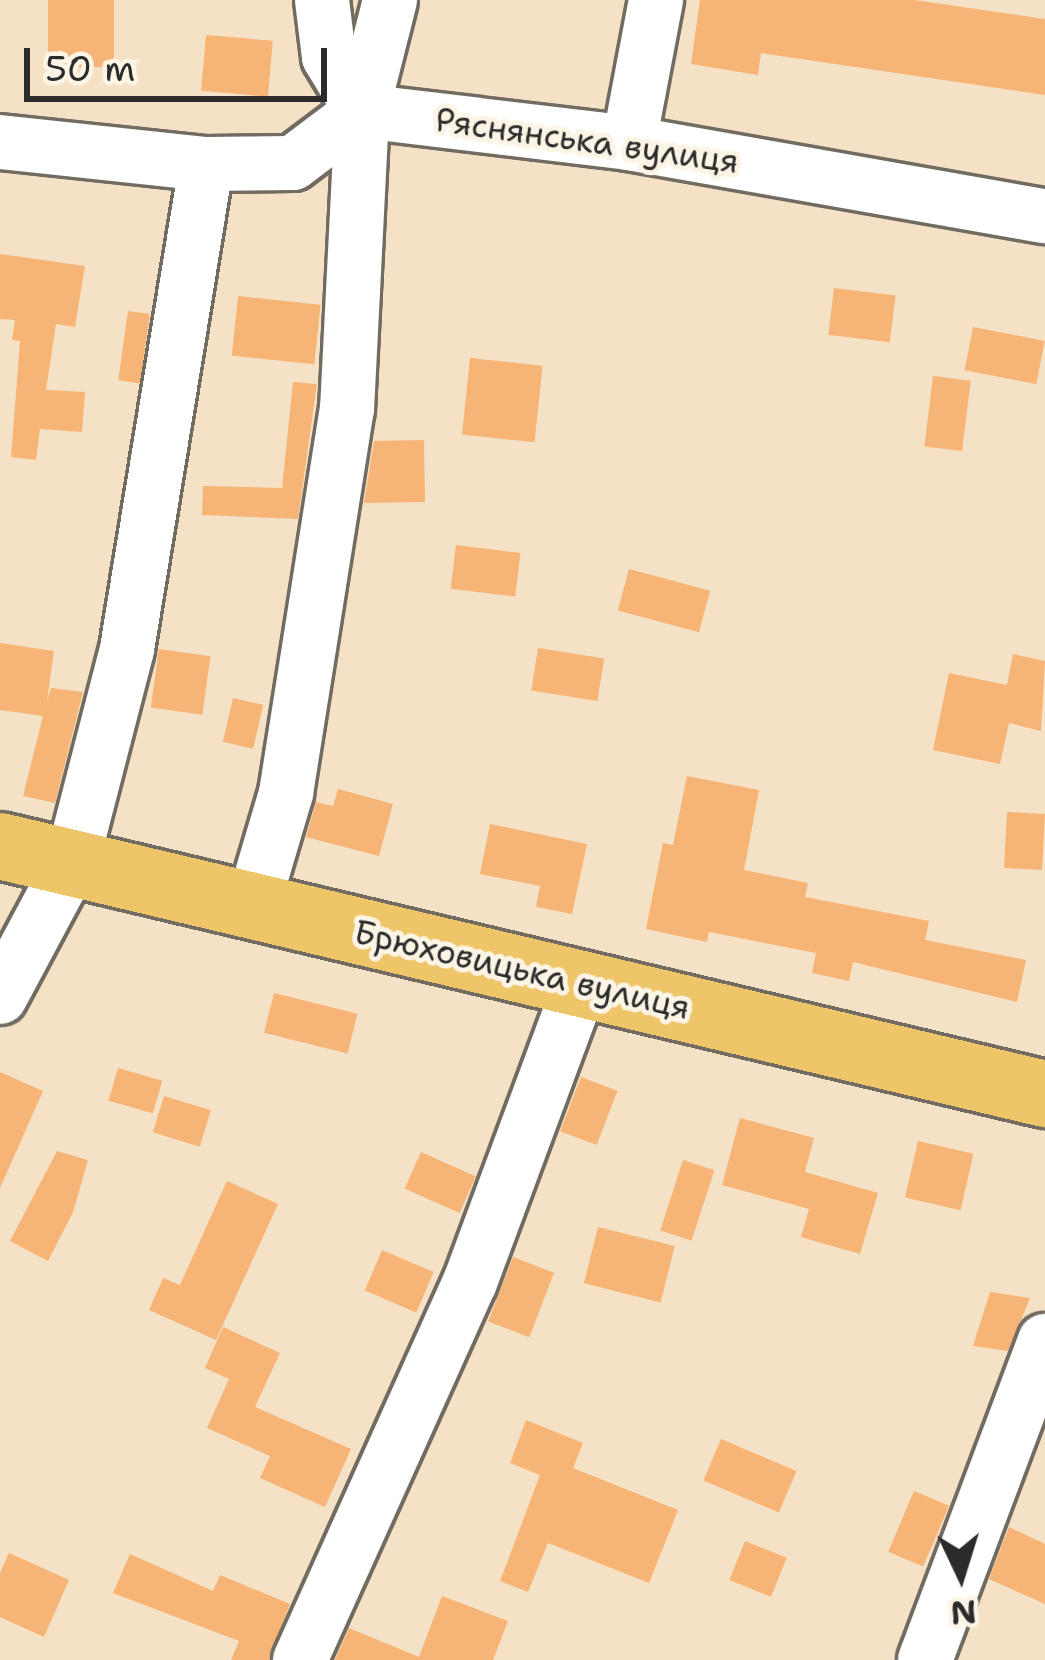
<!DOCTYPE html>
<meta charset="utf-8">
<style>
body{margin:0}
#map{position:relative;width:1045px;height:1660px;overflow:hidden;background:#f5e1c5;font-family:"Shantell Sans",sans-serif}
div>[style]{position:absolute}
.building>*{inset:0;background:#f6b476;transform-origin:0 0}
.roads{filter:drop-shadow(3px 0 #726b61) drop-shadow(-3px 0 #726b61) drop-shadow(0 3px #726b61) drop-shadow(0 -3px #726b61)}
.minor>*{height:54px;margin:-27px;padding:0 27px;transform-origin:27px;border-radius:27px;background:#fff}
.major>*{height:66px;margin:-33px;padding:0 33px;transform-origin:33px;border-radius:33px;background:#eec569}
span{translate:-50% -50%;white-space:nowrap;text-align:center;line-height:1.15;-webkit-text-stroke:10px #fcf5e5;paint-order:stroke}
.street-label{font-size:33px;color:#2b2b2b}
.north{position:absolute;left:901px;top:1516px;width:120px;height:120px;-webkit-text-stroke:9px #fcf5e5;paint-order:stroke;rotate:176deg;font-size:33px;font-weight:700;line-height:48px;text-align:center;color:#2b2b2b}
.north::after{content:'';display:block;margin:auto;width:42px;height:54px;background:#2b2b2b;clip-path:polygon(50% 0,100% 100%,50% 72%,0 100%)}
.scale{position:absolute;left:24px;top:48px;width:303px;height:54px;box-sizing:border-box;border:6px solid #2b2b2b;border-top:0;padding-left:15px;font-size:36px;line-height:42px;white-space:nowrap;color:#2b2b2b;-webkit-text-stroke:9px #fcf5e5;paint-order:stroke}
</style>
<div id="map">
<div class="building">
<div style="left:48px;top:0;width:66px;height:67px"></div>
<div style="clip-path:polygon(700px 0,914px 0,1045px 19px,1045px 95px,761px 53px,758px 75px,691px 64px)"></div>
<div style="left:206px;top:35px;width:67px;height:56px;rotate:5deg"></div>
<div style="clip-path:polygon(0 254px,85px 266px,75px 327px,56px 324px,46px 390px,85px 392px,82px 432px,40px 429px,36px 460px,11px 457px,20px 341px,12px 340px,15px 320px,0 319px)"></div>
<div style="left:834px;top:288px;width:62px;height:47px;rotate:7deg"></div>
<div style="left:238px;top:296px;width:83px;height:60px;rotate:6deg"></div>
<div style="left:128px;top:311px;width:22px;height:70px;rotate:8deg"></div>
<div style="left:973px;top:327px;width:73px;height:44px;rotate:11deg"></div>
<div style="left:470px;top:358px;width:73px;height:77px;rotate:6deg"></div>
<div style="left:933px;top:376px;width:38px;height:71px;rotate:7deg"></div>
<div style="clip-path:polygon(293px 382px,317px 384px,298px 519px,202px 515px,203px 486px,282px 488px)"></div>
<div style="clip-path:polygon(424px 440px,425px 502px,364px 503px,374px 441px)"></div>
<div style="left:456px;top:545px;width:65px;height:44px;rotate:7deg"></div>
<div style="left:629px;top:569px;width:84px;height:43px;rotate:15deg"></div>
<div style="clip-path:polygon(0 643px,54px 651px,47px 701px,51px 688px,83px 692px,55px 803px,23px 796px,43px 716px,0 710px)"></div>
<div style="left:538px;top:648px;width:67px;height:43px;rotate:9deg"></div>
<div style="left:159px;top:649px;width:52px;height:59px;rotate:8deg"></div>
<div style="clip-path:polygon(1013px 654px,1045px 661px,1041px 731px,1009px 723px,1000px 764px,933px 750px,949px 673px,1007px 685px)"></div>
<div style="left:233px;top:698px;width:31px;height:45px;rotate:13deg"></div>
<div style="clip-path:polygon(687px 776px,759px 790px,744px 870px,808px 883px,805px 897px,929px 921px,925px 940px,1026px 960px,1017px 1002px,853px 962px,849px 981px,812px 973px,816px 953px,709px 932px,707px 942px,646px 929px,663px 843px,673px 845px)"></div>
<div style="clip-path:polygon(338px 789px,393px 804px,379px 856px,306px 837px,316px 802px,333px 806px)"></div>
<div style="left:1007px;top:812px;width:38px;height:56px;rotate:3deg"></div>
<div style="clip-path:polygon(490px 824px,587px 844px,572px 914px,536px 907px,540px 886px,480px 874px)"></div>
<div style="left:274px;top:993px;width:86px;height:41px;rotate:14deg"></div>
<div style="left:118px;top:1068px;width:46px;height:34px;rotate:16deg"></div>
<div style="clip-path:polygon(0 1072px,43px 1091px,0 1188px)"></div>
<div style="left:581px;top:1077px;width:39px;height:58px;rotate:21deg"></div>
<div style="left:164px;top:1096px;width:49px;height:38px;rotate:17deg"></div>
<div style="clip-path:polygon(740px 1118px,814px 1138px,805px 1172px,878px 1193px,860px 1254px,801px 1237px,809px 1209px,722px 1185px)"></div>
<div style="left:918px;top:1141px;width:57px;height:58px;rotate:13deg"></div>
<div style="clip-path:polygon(57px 1151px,88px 1160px,73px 1212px,48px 1261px,10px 1241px)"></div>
<div style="left:421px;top:1152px;width:60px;height:40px;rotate:24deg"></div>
<div style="left:683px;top:1160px;width:33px;height:74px;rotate:18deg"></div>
<div style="clip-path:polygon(227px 1181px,278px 1204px,216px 1340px,149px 1310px,163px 1278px,180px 1285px)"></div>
<div style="left:598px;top:1227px;width:79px;height:58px;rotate:14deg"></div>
<div style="left:382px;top:1250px;width:56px;height:44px;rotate:23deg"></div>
<div style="left:513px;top:1257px;width:44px;height:69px;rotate:21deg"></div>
<div style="clip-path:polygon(990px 1292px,1030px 1298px,1008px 1351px,973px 1346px)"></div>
<div style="clip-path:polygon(223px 1327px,280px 1353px,255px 1407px,351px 1449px,325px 1507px,260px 1478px,270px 1456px,207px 1428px,229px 1379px,205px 1368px)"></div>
<div style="clip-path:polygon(526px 1420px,583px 1443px,573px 1468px,678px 1510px,649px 1583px,548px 1543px,528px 1592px,500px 1581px,540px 1475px,510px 1463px)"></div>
<div style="left:721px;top:1439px;width:82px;height:45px;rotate:23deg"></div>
<div style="left:914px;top:1491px;width:38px;height:66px;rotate:23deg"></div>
<div style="clip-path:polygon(1009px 1527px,1045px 1544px,1045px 1604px,989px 1579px)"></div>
<div style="left:745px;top:1541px;width:45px;height:42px;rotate:22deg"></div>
<div style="clip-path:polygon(9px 1553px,69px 1580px,44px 1637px,0 1617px,0 1573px)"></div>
<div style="clip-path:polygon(130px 1554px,213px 1591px,220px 1575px,290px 1604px,269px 1660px,231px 1660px,239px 1641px,113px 1593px)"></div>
<div style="clip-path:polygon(442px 1596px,508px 1621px,493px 1660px,335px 1660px,349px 1628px,419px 1657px)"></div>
</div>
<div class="roads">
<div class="minor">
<div style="left:322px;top:0;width:57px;rotate:83deg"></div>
<div style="left:329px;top:57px;width:63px;rotate:58.6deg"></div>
<div style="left:0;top:142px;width:207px;rotate:6.1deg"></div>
<div style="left:206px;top:164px;width:87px;rotate:-0.7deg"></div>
<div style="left:293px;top:163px;width:86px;rotate:-37deg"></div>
<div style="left:362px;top:111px;width:269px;rotate:6.8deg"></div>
<div style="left:629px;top:143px;width:422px;rotate:10deg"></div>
<div style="left:629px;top:143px;width:146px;rotate:-79.3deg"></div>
<div style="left:252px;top:908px;width:120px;rotate:-73.5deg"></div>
<div style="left:286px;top:793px;width:388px;rotate:-81deg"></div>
<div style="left:347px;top:410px;width:299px;rotate:-87.1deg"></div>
<div style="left:362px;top:111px;width:114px;rotate:-75.8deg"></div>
<div style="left:0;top:997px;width:153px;rotate:-61.9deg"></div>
<div style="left:72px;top:862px;width:220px;rotate:-75.5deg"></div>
<div style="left:127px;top:649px;width:491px;rotate:-80.7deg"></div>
<div style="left:300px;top:1660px;width:414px;rotate:-65.8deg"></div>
<div style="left:470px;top:1282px;width:319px;rotate:-69.6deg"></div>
<div style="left:925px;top:1660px;width:341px;rotate:-69.4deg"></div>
</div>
<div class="major">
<div style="left:0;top:846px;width:1074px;rotate:13.35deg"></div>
</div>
</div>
<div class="street-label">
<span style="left:587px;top:141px;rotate:8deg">Ряснянська вулиця</span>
<span style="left:522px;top:970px;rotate:13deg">Брюховицька вулиця</span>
</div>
<div class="north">N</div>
<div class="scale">50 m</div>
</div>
